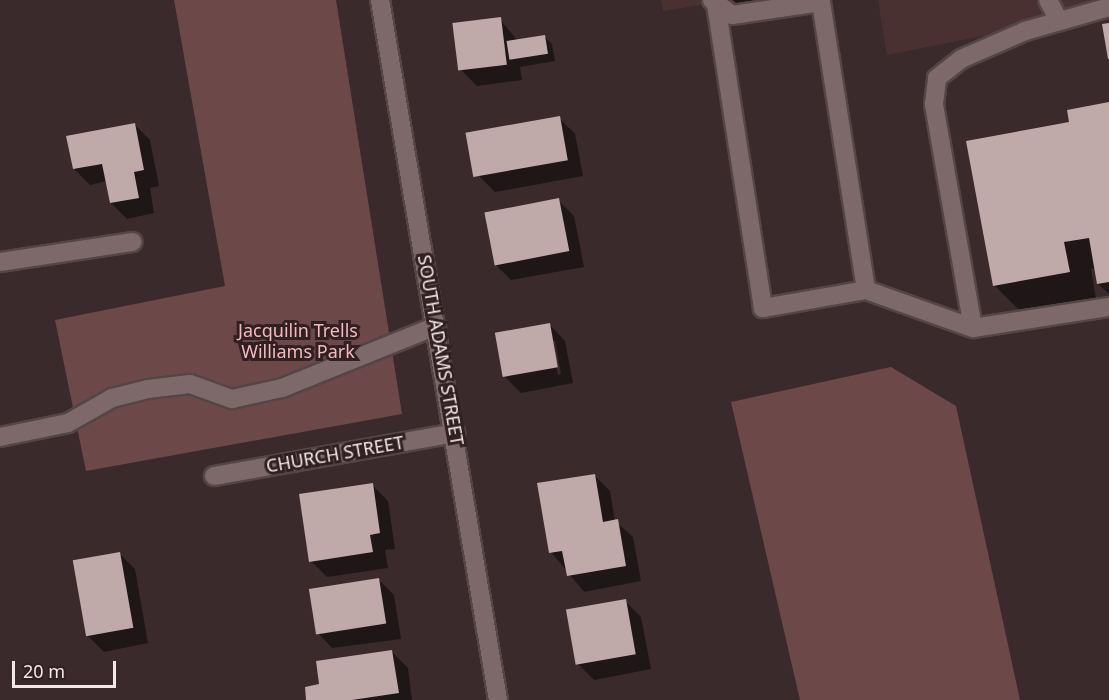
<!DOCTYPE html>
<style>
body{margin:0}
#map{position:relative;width:1109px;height:700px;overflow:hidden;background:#3b2a2b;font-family:"Noto Sans",sans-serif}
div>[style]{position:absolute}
.built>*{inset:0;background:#493132}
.green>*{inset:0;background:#6d4849}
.shadow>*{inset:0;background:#0007}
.building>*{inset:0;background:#bfa9a9;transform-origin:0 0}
.roads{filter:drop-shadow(2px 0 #544646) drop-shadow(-2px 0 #544646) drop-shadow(0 2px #544646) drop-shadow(0 -2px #544646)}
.minor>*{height:18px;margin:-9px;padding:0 9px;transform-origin:9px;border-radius:9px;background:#7d696a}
span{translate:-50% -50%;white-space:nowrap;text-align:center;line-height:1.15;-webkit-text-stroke:6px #312021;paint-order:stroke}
.park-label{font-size:18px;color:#f3b9bb}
.street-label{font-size:18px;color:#f4e8e8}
.scale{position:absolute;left:12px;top:661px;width:104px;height:27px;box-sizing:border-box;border:3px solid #f4e8e8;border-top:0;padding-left:8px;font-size:18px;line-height:21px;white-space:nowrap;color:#f4e8e8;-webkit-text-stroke:4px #312021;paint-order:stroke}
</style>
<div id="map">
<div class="built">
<div style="clip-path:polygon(661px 0,732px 0,663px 11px)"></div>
<div style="clip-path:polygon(878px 0,1109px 0,1059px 21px,887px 55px)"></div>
</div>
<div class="green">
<div style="clip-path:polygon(174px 0,336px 0,402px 414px,86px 471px,55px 320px,225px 286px)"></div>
<div style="clip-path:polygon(891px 367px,956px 406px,1020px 700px,800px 700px,731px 402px)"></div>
</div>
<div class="shadow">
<div style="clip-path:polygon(733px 0,827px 0,745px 12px)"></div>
<div style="clip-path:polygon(500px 19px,517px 40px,544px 36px,552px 44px,555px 61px,520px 67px,522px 80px,477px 86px,461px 70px)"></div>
<div style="clip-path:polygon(1109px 104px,1109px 294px,1098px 284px,1096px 268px,1091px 269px,1096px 299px,1022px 313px,994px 285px,1071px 123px)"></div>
<div style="clip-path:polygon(559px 118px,575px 134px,583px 176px,495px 192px,479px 176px)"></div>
<div style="clip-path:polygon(134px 124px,150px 140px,159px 186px,150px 188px,154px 213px,127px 219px,111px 203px,107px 181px,90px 185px,74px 169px)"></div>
<div style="clip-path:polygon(558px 200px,574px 216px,584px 267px,511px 280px,495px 264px)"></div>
<div style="clip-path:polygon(evenodd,550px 325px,565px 341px,573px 383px,521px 393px,505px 377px,550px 325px,552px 341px,555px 341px,561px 374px,558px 375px,552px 341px)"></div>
<div style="clip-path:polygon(594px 475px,610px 491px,615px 521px,633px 537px,641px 581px,584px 592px,551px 552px)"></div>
<div style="clip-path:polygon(372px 485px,388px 501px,395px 549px,385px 550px,388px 568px,327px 577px,311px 561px)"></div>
<div style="clip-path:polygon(119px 553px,135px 569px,148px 643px,104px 652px,88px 636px)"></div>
<div style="clip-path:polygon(378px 579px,394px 595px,401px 639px,332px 648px,317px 632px)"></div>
<div style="clip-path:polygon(625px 601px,641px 617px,651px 669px,594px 680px,578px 664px)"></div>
<div style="clip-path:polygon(392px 652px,408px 668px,412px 700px,308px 700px,320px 686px)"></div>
</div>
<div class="building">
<div style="left:501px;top:17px;width:48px;height:49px;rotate:83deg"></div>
<div style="clip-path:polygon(1109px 23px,1109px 59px,1108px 59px,1102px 24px)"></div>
<div style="left:545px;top:35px;width:19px;height:39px;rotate:81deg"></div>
<div style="clip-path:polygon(1109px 102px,1109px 282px,1097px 284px,1089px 238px,1064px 242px,1070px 272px,993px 286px,966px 141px,1069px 122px,1067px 110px)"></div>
<div style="left:560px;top:116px;width:45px;height:96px;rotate:80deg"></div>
<div style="clip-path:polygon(135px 123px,144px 170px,134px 172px,139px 198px,110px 203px,102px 164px,73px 169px,66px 136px)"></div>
<div style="left:559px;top:198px;width:54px;height:76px;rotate:79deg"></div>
<div style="left:550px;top:323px;width:45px;height:56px;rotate:80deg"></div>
<div style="clip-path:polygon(595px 474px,603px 522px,618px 519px,626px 566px,567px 576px,562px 551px,549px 553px,537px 483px)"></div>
<div style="clip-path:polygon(373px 483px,380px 533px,370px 535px,373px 552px,309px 562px,299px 494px)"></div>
<div style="left:120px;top:552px;width:77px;height:48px;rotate:80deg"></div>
<div style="left:379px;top:578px;width:46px;height:71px;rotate:81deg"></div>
<div style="left:626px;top:599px;width:56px;height:61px;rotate:80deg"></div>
<div style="clip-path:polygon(392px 650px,399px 693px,352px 700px,306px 700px,305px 687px,319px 684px,316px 661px)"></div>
</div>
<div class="roads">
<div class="minor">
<div style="left:380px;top:0;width:710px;rotate:80.43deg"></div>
<div style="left:712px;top:0;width:25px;rotate:37deg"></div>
<div style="left:732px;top:15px;width:90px;rotate:-8.3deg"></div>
<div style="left:821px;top:2px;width:291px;rotate:81.1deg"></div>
<div style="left:866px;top:290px;width:105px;rotate:170.1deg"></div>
<div style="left:763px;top:308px;width:309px;rotate:-98.8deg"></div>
<div style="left:1048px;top:0;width:24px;rotate:62deg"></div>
<div style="left:0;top:262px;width:134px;rotate:-8.6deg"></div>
<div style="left:866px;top:290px;width:114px;rotate:19.6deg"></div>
<div style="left:973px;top:328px;width:138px;rotate:-8.8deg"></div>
<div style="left:973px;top:328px;width:227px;rotate:-99.9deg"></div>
<div style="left:934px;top:104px;width:26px;rotate:-83deg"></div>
<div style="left:937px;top:78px;width:31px;rotate:-38deg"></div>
<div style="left:961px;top:59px;width:70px;rotate:-23.6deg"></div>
<div style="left:1025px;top:31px;width:87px;rotate:-15.9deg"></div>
<div style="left:0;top:437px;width:69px;rotate:-11.6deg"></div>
<div style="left:68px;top:423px;width:51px;rotate:-29.6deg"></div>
<div style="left:112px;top:398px;width:37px;rotate:-14deg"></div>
<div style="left:148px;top:389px;width:42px;rotate:-6.8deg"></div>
<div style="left:190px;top:384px;width:45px;rotate:19.7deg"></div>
<div style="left:232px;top:399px;width:51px;rotate:-12.4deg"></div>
<div style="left:282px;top:388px;width:166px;rotate:-21.9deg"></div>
<div style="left:214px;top:476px;width:245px;rotate:-10.1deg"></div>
</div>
</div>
<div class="park-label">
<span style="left:298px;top:341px">Jacquilin Trells<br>Williams Park</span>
</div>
<div class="street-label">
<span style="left:441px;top:350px;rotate:80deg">SOUTH ADAMS STREET</span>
<span style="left:335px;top:454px;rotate:-10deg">CHURCH STREET</span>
</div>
<div class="scale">20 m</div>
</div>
